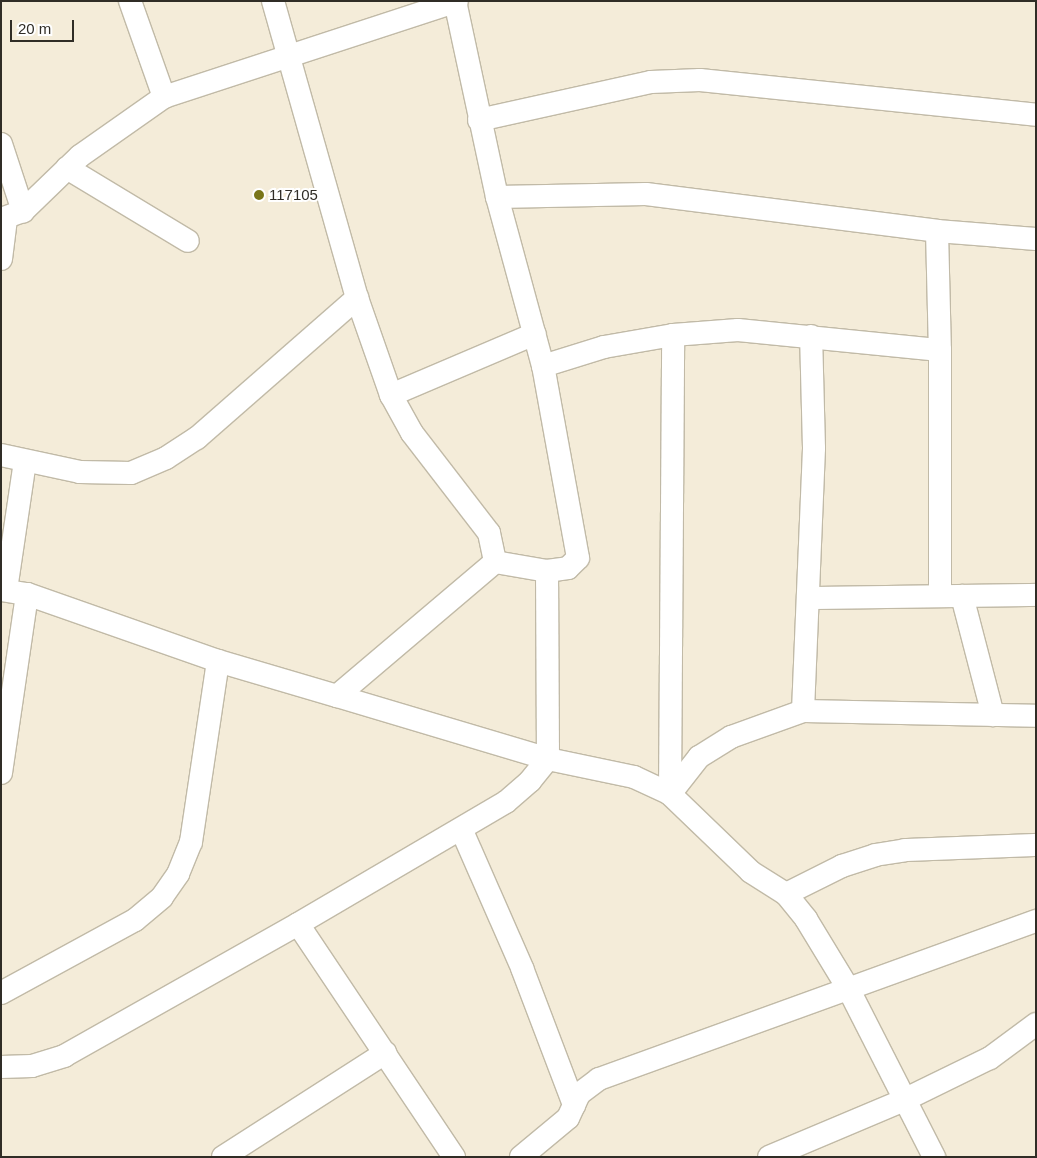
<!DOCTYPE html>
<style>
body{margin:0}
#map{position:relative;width:1037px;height:1158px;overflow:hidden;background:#f4ecd9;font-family:Arial,sans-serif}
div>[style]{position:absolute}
.roads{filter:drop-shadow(1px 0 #c1baa7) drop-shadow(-1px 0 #c1baa7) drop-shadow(0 1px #c1baa7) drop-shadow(0 -1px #c1baa7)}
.street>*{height:22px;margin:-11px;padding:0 11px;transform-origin:11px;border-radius:11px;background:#fff}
.dots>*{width:14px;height:14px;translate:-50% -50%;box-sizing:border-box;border:2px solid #fff;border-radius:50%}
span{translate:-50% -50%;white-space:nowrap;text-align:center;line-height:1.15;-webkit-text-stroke:4px #fff;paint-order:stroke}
.poi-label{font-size:15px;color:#302d26}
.left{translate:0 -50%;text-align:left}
.frame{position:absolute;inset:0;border:2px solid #302d26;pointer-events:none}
.scale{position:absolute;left:10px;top:20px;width:64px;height:22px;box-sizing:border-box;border:2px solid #302d26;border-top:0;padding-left:6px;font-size:15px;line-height:18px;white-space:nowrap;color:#302d26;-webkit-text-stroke:4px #fff;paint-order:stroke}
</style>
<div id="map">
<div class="roads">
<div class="street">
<div style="left:130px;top:1px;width:102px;rotate:70.5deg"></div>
<div style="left:273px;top:1px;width:309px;rotate:74.2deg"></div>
<div style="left:357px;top:298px;width:103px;rotate:70.7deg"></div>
<div style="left:391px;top:395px;width:43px;rotate:61.1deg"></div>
<div style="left:412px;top:433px;width:126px;rotate:52.4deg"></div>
<div style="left:489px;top:533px;width:30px;rotate:78deg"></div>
<div style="left:479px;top:120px;width:176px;rotate:-12.5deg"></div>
<div style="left:651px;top:82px;width:49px;rotate:-2.3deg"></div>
<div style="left:700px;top:80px;width:338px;rotate:5.9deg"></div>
<div style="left:1px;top:144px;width:71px;rotate:71.8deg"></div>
<div style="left:67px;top:168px;width:141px;rotate:31.1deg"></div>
<div style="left:497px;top:197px;width:149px;rotate:-1.2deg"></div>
<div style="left:646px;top:194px;width:293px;rotate:7.2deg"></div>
<div style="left:937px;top:231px;width:99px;rotate:4.6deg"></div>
<div style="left:1px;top:219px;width:23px;rotate:-20deg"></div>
<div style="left:23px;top:211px;width:79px;rotate:-44deg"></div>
<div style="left:80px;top:156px;width:103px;rotate:-35.1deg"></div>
<div style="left:164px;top:97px;width:308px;rotate:-18.1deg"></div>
<div style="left:937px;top:231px;width:119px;rotate:88.6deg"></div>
<div style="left:940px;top:350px;width:246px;rotate:90deg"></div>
<div style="left:1px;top:259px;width:40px;rotate:-82.9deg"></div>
<div style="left:543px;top:366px;width:64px;rotate:-17.3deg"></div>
<div style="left:604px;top:347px;width:70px;rotate:-9.9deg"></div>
<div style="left:673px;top:335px;width:65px;rotate:-4.4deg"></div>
<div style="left:738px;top:330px;width:203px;rotate:5.7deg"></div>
<div style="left:391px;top:395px;width:156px;rotate:-23deg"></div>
<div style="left:1px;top:455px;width:81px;rotate:12.1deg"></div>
<div style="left:80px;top:472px;width:51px;rotate:1.1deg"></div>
<div style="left:131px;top:473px;width:38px;rotate:-23deg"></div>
<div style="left:166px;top:458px;width:37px;rotate:-33deg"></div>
<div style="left:197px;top:438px;width:213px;rotate:-41.2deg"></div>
<div style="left:1px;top:590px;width:26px;rotate:9deg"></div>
<div style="left:27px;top:594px;width:202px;rotate:19.3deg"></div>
<div style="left:218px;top:661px;width:124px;rotate:16.4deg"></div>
<div style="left:337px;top:696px;width:220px;rotate:16.6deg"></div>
<div style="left:548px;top:759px;width:88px;rotate:11.8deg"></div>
<div style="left:634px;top:777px;width:40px;rotate:25deg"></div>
<div style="left:670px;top:794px;width:112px;rotate:43.9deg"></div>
<div style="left:751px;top:872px;width:41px;rotate:32.2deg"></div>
<div style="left:786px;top:894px;width:32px;rotate:51deg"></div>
<div style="left:806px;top:919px;width:81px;rotate:58.7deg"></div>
<div style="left:848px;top:988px;width:190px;rotate:63deg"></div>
<div style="left:6px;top:590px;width:129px;rotate:-81.6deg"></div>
<div style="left:962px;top:596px;width:123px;rotate:75.4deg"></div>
<div style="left:808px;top:598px;width:228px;rotate:-0.8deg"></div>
<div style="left:337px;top:696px;width:207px;rotate:-40.3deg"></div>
<div style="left:495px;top:562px;width:53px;rotate:9.8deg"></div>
<div style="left:547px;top:571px;width:21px;rotate:-8deg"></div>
<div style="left:568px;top:568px;width:14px;rotate:-45deg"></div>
<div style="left:578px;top:558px;width:195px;rotate:-100.3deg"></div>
<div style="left:543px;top:366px;width:175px;rotate:-105.2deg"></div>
<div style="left:497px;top:197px;width:200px;rotate:-102.1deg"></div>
<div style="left:803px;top:711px;width:263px;rotate:-87.6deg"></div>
<div style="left:814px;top:448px;width:112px;rotate:-91.5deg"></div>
<div style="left:1px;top:773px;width:181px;rotate:-81.7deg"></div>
<div style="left:670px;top:794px;width:459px;rotate:-89.6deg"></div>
<div style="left:670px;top:794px;width:47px;rotate:-51.9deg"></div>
<div style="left:699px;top:757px;width:38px;rotate:-32deg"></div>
<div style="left:731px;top:737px;width:77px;rotate:-19.9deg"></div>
<div style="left:803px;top:711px;width:233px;rotate:1.2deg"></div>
<div style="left:462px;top:831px;width:150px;rotate:66.3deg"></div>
<div style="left:522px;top:968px;width:147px;rotate:69.2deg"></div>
<div style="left:786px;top:894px;width:63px;rotate:-26.6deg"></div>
<div style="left:842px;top:866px;width:35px;rotate:-18deg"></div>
<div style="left:875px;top:855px;width:30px;rotate:-9deg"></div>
<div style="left:905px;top:850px;width:131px;rotate:-2.2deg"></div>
<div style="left:1px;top:993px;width:153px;rotate:-28.6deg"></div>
<div style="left:135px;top:920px;width:35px;rotate:-40deg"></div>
<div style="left:162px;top:897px;width:28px;rotate:-55deg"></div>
<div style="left:178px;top:874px;width:35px;rotate:-68deg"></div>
<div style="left:191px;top:842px;width:183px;rotate:-81.5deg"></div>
<div style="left:1px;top:1067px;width:31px;rotate:-2deg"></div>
<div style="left:32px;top:1066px;width:34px;rotate:-17deg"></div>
<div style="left:64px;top:1056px;width:269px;rotate:-29.4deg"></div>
<div style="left:223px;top:1157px;width:193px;rotate:-32.7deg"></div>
<div style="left:454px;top:1157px;width:280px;rotate:-123.8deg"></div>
<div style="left:298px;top:924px;width:241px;rotate:-30.4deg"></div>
<div style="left:506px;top:802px;width:32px;rotate:-41deg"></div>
<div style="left:530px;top:781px;width:28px;rotate:-51deg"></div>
<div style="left:548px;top:759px;width:188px;rotate:-90.3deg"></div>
<div style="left:521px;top:1157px;width:61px;rotate:-39.7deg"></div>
<div style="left:568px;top:1118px;width:26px;rotate:-65deg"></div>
<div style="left:579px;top:1094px;width:25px;rotate:-37deg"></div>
<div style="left:599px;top:1079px;width:465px;rotate:-19.9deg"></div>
<div style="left:769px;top:1157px;width:149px;rotate:-22.9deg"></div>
<div style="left:906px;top:1099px;width:93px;rotate:-26deg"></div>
<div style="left:990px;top:1058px;width:57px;rotate:-36.5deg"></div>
</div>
</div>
<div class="dots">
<div style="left:259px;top:195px;background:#7a761a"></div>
</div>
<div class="poi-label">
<span class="left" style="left:269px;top:195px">117105</span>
</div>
<div class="frame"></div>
<div class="scale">20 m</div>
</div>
